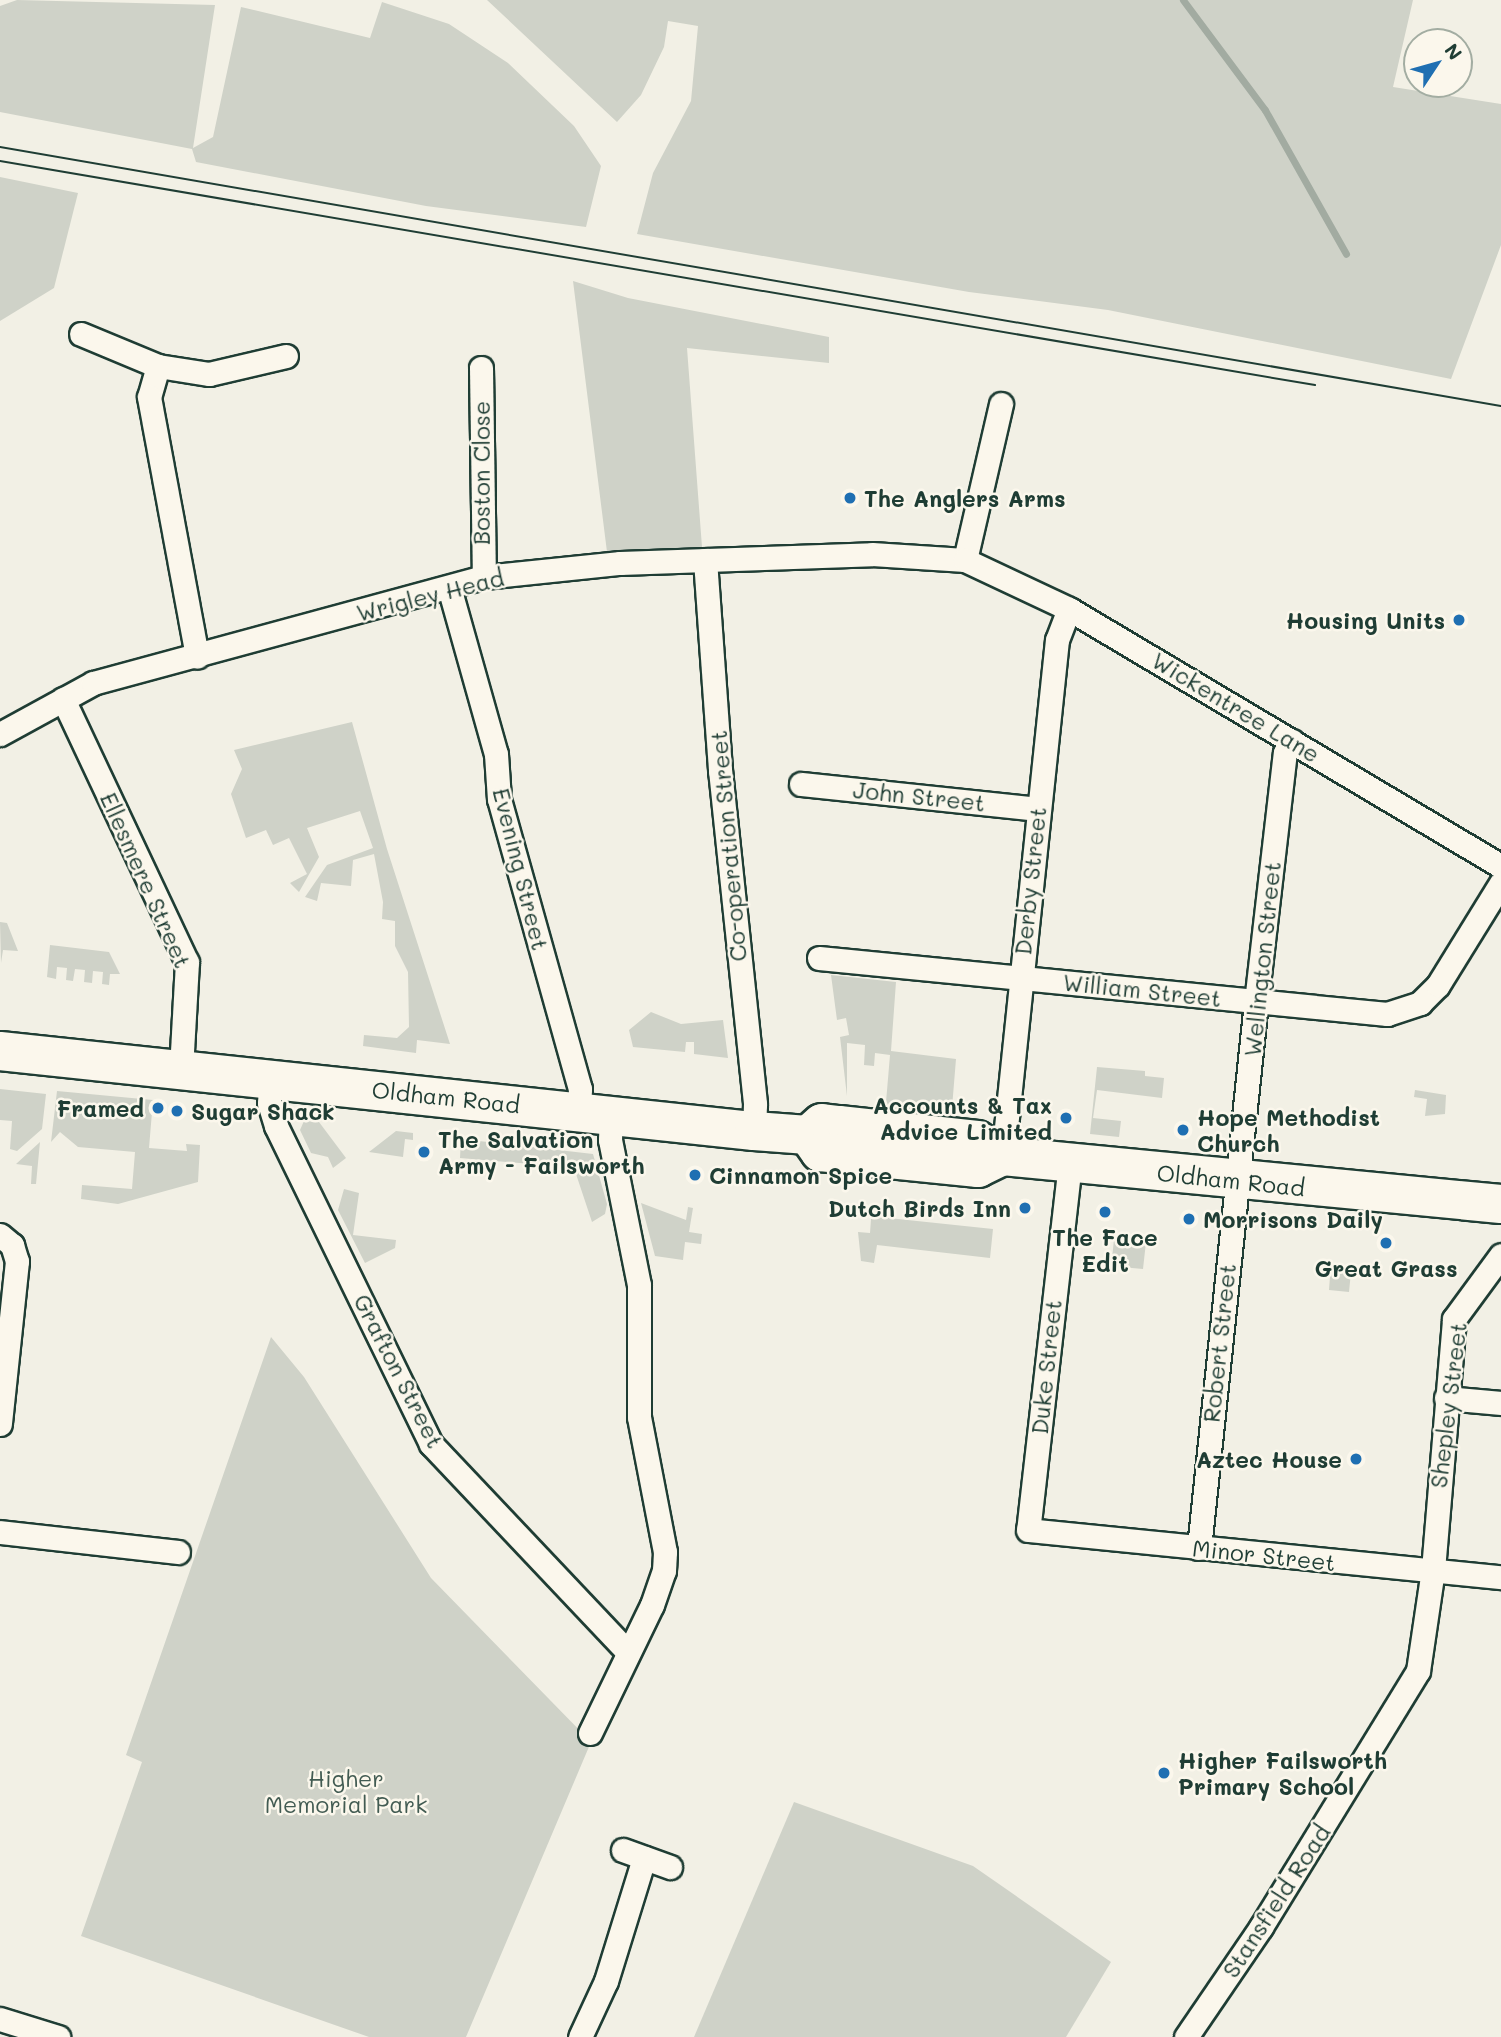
<!DOCTYPE html>
<style>
body{margin:0}
#map{position:relative;width:1501px;height:2037px;overflow:hidden;background:#f2f0e5;font-family:Mali,sans-serif}
div>[style]{position:absolute}
.green>*{inset:0;background:#cfd2c8}
.stream>*{height:7px;margin:-3.5px;padding:0 3.5px;transform-origin:3.5px;border-radius:3.5px;background:#a2aba1}
.roads{filter:drop-shadow(2px 0 #1f3d34) drop-shadow(-2px 0 #1f3d34) drop-shadow(0 2px #1f3d34) drop-shadow(0 -2px #1f3d34)}
.street>*{height:23px;margin:-11.5px;padding:0 11.5px;transform-origin:11.5px;border-radius:11.5px;background:#fbf7ec}
.highway>*{height:38px;margin:-19px;padding:0 19px;transform-origin:19px;border-radius:19px;background:#fbf7ec}
.tram>*{height:2px;margin:-1px;padding:0 1px;transform-origin:1px;border-radius:1px;background:#1f3d34}
.dots>*{width:19px;height:19px;translate:-50% -50%;box-sizing:border-box;border:4px solid #fbf7ec;border-radius:50%}
span{translate:-50% -50%;white-space:nowrap;text-align:center;line-height:1.15;-webkit-text-stroke:5px #fbf7ec;paint-order:stroke}
.street-label{font-size:23px;color:#1f3d34}
.poi-label{font-size:23px;color:#1f3d34;font-weight:700}
.left{translate:0 -50%;text-align:left}
.right{translate:-100% -50%;text-align:right}
.park-label{font-size:23px;color:#425b52}
.north{position:absolute;left:1403px;top:28px;width:70px;height:70px;box-sizing:border-box;background:#fbf7ec;border:2px solid #a3ada2;border-radius:50%;rotate:54deg;font-size:19px;font-weight:700;line-height:28px;text-align:center;color:#1f3d34}
.north::after{content:'';display:block;margin:auto;width:24px;height:32px;background:#1f6fb2;clip-path:polygon(50% 0,100% 100%,50% 72%,0 100%)}
</style>
<div id="map">
<div class="green">
<div style="clip-path:polygon(17px 0,215px 5px,193px 148px,213px 137px,241px 7px,370px 38px,382px 2px,449px 24px,508px 63px,574px 126px,601px 166px,586px 227px,426px 206px,196px 162px,192px 149px,0 112px,0 6px)"></div>
<div style="clip-path:polygon(487px 0,1413px 0,1393px 87px,1501px 104px,1501px 245px,1451px 379px,1108px 310px,969px 292px,637px 234px,653px 173px,691px 101px,698px 26px,668px 21px,664px 47px,641px 95px,617px 122px)"></div>
<div style="clip-path:polygon(0 177px,78px 193px,54px 288px,0 321px)"></div>
<div style="clip-path:polygon(573px 281px,628px 298px,829px 337px,829px 363px,687px 348px,702px 547px,607px 552px)"></div>
<div style="clip-path:polygon(352px 722px,387px 849px,450px 1044px,417px 1040px,416px 1053px,363px 1046px,364px 1035px,397px 1038px,409px 1027px,408px 972px,395px 946px,395px 921px,382px 919px,383px 902px,374px 854px,353px 860px,351px 886px,321px 883px,317px 901px,305px 897px,327px 865px,373px 848px,360px 811px,307px 828px,319px 857px,299px 892px,290px 883px,307px 874px,289px 838px,273px 845px,266px 830px,246px 838px,231px 794px,242px 769px,234px 750px)"></div>
<div style="clip-path:polygon(0 922px,7px 923px,18px 951px,3px 950px,1px 963px)"></div>
<div style="clip-path:polygon(50px 945px,109px 952px,120px 974px,110px 974px,109px 985px,102px 984px,103px 972px,93px 971px,92px 983px,84px 982px,85px 970px,75px 969px,73px 981px,66px 980px,67px 968px,57px 967px,56px 979px,47px 977px)"></div>
<div style="clip-path:polygon(831px 975px,896px 982px,891px 1051px,956px 1059px,951px 1120px,885px 1114px,890px 1055px,875px 1053px,874px 1066px,864px 1065px,865px 1045px,847px 1043px,847px 1096px,840px 1037px,849px 1035px,846px 1018px,837px 1020px)"></div>
<div style="clip-path:polygon(651px 1012px,681px 1024px,723px 1020px,728px 1058px,694px 1054px,694px 1042px,686px 1042px,685px 1052px,633px 1047px,629px 1030px)"></div>
<div style="clip-path:polygon(1097px 1067px,1145px 1071px,1145px 1076px,1164px 1078px,1162px 1098px,1097px 1090px,1093px 1118px,1121px 1121px,1119px 1137px,1090px 1134px)"></div>
<div style="clip-path:polygon(0 1089px,46px 1094px,42px 1129px,17px 1151px,10px 1149px,12px 1121px,0 1120px)"></div>
<div style="clip-path:polygon(1415px 1090px,1446px 1095px,1445px 1114px,1425px 1116px,1427px 1099px,1414px 1097px)"></div>
<div style="clip-path:polygon(57px 1091px,153px 1100px,149px 1148px,187px 1151px,186px 1144px,200px 1145px,198px 1182px,118px 1204px,81px 1199px,82px 1185px,132px 1189px,135px 1152px,78px 1147px,60px 1132px,51px 1142px)"></div>
<div style="clip-path:polygon(304px 1121px,319px 1122px,346px 1158px,333px 1168px,328px 1157px,311px 1153px,300px 1130px)"></div>
<div style="clip-path:polygon(396px 1131px,413px 1133px,413px 1140px,405px 1139px,403px 1157px,369px 1152px)"></div>
<div style="clip-path:polygon(461px 1139px,593px 1154px,607px 1204px,605px 1214px,592px 1222px,574px 1168px,557px 1171px,542px 1165px,460px 1158px)"></div>
<div style="clip-path:polygon(40px 1142px,36px 1184px,31px 1184px,32px 1166px,16px 1164px)"></div>
<div style="clip-path:polygon(344px 1189px,359px 1193px,353px 1235px,396px 1240px,395px 1248px,365px 1263px,338px 1210px)"></div>
<div style="clip-path:polygon(641px 1203px,686px 1220px,688px 1207px,693px 1208px,689px 1232px,702px 1234px,701px 1244px,685px 1242px,683px 1260px,655px 1256px)"></div>
<div style="clip-path:polygon(879px 1217px,993px 1229px,990px 1258px,877px 1245px,874px 1263px,861px 1261px,858px 1232px,870px 1233px,871px 1219px)"></div>
<div style="clip-path:polygon(1114px 1239px,1131px 1244px,1146px 1242px,1143px 1269px,1099px 1265px,1100px 1258px,1112px 1259px)"></div>
<div style="clip-path:polygon(1331px 1263px,1338px 1264px,1338px 1271px,1351px 1272px,1349px 1292px,1329px 1290px)"></div>
<div style="clip-path:polygon(271px 1337px,304px 1377px,431px 1578px,591px 1742px,466px 2037px,369px 2037px,81px 1936px,142px 1762px,126px 1755px)"></div>
<div style="clip-path:polygon(794px 1802px,973px 1866px,1111px 1962px,1066px 2037px,694px 2037px)"></div>
</div>
<div class="stream">
<div style="left:1183px;top:0;width:137px;rotate:53.3deg"></div>
<div style="left:1265px;top:110px;width:165px;rotate:60.6deg"></div>
</div>
<div class="roads">
<div class="street">
<div style="left:81px;top:334px;width:83px;rotate:22.6deg"></div>
<div style="left:158px;top:366px;width:52px;rotate:8.9deg"></div>
<div style="left:209px;top:374px;width:79px;rotate:-13.2deg"></div>
<div style="left:158px;top:366px;width:32px;rotate:106deg"></div>
<div style="left:149px;top:397px;width:264px;rotate:79.5deg"></div>
<div style="left:481px;top:368px;width:209px;rotate:89.2deg"></div>
<div style="left:705px;top:560px;width:211px;rotate:85.9deg"></div>
<div style="left:720px;top:770px;width:336px;rotate:84deg"></div>
<div style="left:755px;top:1104px;width:27px;rotate:92deg"></div>
<div style="left:965px;top:560px;width:160px;rotate:-77deg"></div>
<div style="left:449px;top:587px;width:173px;rotate:74.3deg"></div>
<div style="left:496px;top:754px;width:45px;rotate:86.2deg"></div>
<div style="left:499px;top:799px;width:301px;rotate:74.4deg"></div>
<div style="left:580px;top:1089px;width:22px;rotate:93deg"></div>
<div style="left:63px;top:699px;width:291px;rotate:64.8deg"></div>
<div style="left:187px;top:962px;width:107px;rotate:93.2deg"></div>
<div style="left:0;top:734px;width:106px;rotate:-28.7deg"></div>
<div style="left:93px;top:683px;width:405px;rotate:-15.2deg"></div>
<div style="left:484px;top:577px;width:137px;rotate:-5.9deg"></div>
<div style="left:620px;top:563px;width:252px;rotate:-2deg"></div>
<div style="left:872px;top:554px;width:93px;rotate:3.7deg"></div>
<div style="left:965px;top:560px;width:115px;rotate:25.2deg"></div>
<div style="left:1069px;top:609px;width:503px;rotate:30.75deg"></div>
<div style="left:801px;top:784px;width:237px;rotate:6deg"></div>
<div style="left:819px;top:958px;width:571px;rotate:5.63deg"></div>
<div style="left:1387px;top:1014px;width:35px;rotate:-18deg"></div>
<div style="left:1420px;top:1003px;width:25px;rotate:-45deg"></div>
<div style="left:1438px;top:985px;width:120px;rotate:-58.3deg"></div>
<div style="left:270px;top:1079px;width:24px;rotate:92deg"></div>
<div style="left:269px;top:1103px;width:24px;rotate:73deg"></div>
<div style="left:276px;top:1126px;width:354px;rotate:64deg"></div>
<div style="left:431px;top:1444px;width:285px;rotate:46.6deg"></div>
<div style="left:1003px;top:1156px;width:519px;rotate:-84.03deg"></div>
<div style="left:1057px;top:640px;width:33px;rotate:-69deg"></div>
<div style="left:1070px;top:1163px;width:369px;rotate:96.5deg"></div>
<div style="left:1028px;top:1530px;width:475px;rotate:5.7deg"></div>
<div style="left:0;top:1235px;width:16px;rotate:40deg"></div>
<div style="left:12px;top:1245px;width:17px;rotate:73deg"></div>
<div style="left:17px;top:1261px;width:164px;rotate:96deg"></div>
<div style="left:1446px;top:1398px;width:55px;rotate:5.2deg"></div>
<div style="left:0;top:1532px;width:179px;rotate:6.4deg"></div>
<div style="left:1199px;top:1548px;width:549px;rotate:-84.04deg"></div>
<div style="left:1256px;top:1002px;width:251px;rotate:-83.4deg"></div>
<div style="left:1285px;top:753px;width:14px;rotate:-60deg"></div>
<div style="left:590px;top:1733px;width:142px;rotate:-64.2deg"></div>
<div style="left:652px;top:1605px;width:36px;rotate:-71deg"></div>
<div style="left:664px;top:1571px;width:19px;rotate:-87deg"></div>
<div style="left:665px;top:1552px;width:137px;rotate:-100.9deg"></div>
<div style="left:639px;top:1417px;width:132px;rotate:-90deg"></div>
<div style="left:639px;top:1285px;width:148px;rotate:-101.3deg"></div>
<div style="left:610px;top:1140px;width:25px;rotate:-88deg"></div>
<div style="left:623px;top:1850px;width:50px;rotate:19.9deg"></div>
<div style="left:0;top:2019px;width:61px;rotate:17.2deg"></div>
<div style="left:580px;top:2037px;width:62px;rotate:-65.1deg"></div>
<div style="left:606px;top:1981px;width:129px;rotate:-72.8deg"></div>
<div style="left:1186px;top:2037px;width:133px;rotate:-55.7deg"></div>
<div style="left:1261px;top:1927px;width:300px;rotate:-58.5deg"></div>
<div style="left:1418px;top:1671px;width:102px;rotate:-81.6deg"></div>
<div style="left:1433px;top:1570px;width:252px;rotate:-85.2deg"></div>
<div style="left:1454px;top:1319px;width:79px;rotate:-53.7deg"></div>
</div>
<div class="highway">
<div style="left:0;top:1051px;width:758px;rotate:6.06deg"></div>
<div style="left:754px;top:1131px;width:54px;rotate:4.2deg"></div>
<div style="left:808px;top:1135px;width:18px;rotate:-41deg"></div>
<div style="left:822px;top:1123px;width:17px;rotate:7deg"></div>
<div style="left:839px;top:1125px;width:139px;rotate:6.2deg"></div>
<div style="left:977px;top:1140px;width:31px;rotate:32deg"></div>
<div style="left:1003px;top:1156px;width:500px;rotate:5.51deg"></div>
<div style="left:808px;top:1135px;width:21px;rotate:55deg"></div>
<div style="left:820px;top:1152px;width:159px;rotate:5.8deg"></div>
<div style="left:978px;top:1168px;width:28px;rotate:-26deg"></div>
</div>
</div>
<div class="tram">
<div style="left:0;top:147px;width:1523px;rotate:9.79deg"></div>
<div style="left:0;top:161px;width:1334px;rotate:9.67deg"></div>
</div>
<div class="dots">
<div style="left:850px;top:498px;background:#1f6fb2"></div>
<div style="left:1459px;top:620px;background:#1f6fb2"></div>
<div style="left:158px;top:1108px;background:#1f6fb2"></div>
<div style="left:177px;top:1111px;background:#1f6fb2"></div>
<div style="left:1066px;top:1118px;background:#1f6fb2"></div>
<div style="left:1183px;top:1130px;background:#1f6fb2"></div>
<div style="left:424px;top:1152px;background:#1f6fb2"></div>
<div style="left:695px;top:1175px;background:#1f6fb2"></div>
<div style="left:1025px;top:1208px;background:#1f6fb2"></div>
<div style="left:1105px;top:1212px;background:#1f6fb2"></div>
<div style="left:1189px;top:1219px;background:#1f6fb2"></div>
<div style="left:1386px;top:1243px;background:#1f6fb2"></div>
<div style="left:1356px;top:1459px;background:#1f6fb2"></div>
<div style="left:1164px;top:1773px;background:#1f6fb2"></div>
</div>
<div class="street-label">
<span style="left:481px;top:473px;rotate:-90deg">Boston Close</span>
<span style="left:430px;top:595px;rotate:-14deg">Wrigley Head</span>
<span style="left:1236px;top:707px;rotate:31deg">Wickentree Lane</span>
<span style="left:919px;top:796px;rotate:6deg">John Street</span>
<span style="left:728px;top:846px;rotate:-95deg">Co-operation Street</span>
<span style="left:521px;top:869px;rotate:76deg">Evening Street</span>
<span style="left:146px;top:880px;rotate:66deg">Ellesmere Street</span>
<span style="left:1030px;top:881px;rotate:-84deg">Derby Street</span>
<span style="left:1262px;top:959px;rotate:-84deg">Wellington Street</span>
<span style="left:1142px;top:990px;rotate:6deg">William Street</span>
<span style="left:446px;top:1097px;rotate:6deg">Oldham Road</span>
<span style="left:1231px;top:1180px;rotate:6deg">Oldham Road</span>
<span style="left:1219px;top:1343px;rotate:-84deg">Robert Street</span>
<span style="left:1046px;top:1367px;rotate:-84deg">Duke Street</span>
<span style="left:399px;top:1371px;rotate:63deg">Grafton Street</span>
<span style="left:1448px;top:1405px;rotate:-83deg">Shepley Street</span>
<span style="left:1264px;top:1555px;rotate:6deg">Minor Street</span>
<span style="left:1276px;top:1901px;rotate:-57deg">Stansfield Road</span>
</div>
<div class="poi-label">
<span class="left" style="left:864px;top:498px">The Anglers Arms</span>
<span class="right" style="left:1445px;top:620px">Housing Units</span>
<span class="right" style="left:1052px;top:1118px">Accounts &amp; Tax<br>Advice Limited</span>
<span class="right" style="left:144px;top:1108px">Framed</span>
<span class="left" style="left:191px;top:1111px">Sugar Shack</span>
<span class="left" style="left:1197px;top:1130px">Hope Methodist<br>Church</span>
<span class="left" style="left:438px;top:1152px">The Salvation<br>Army - Failsworth</span>
<span class="left" style="left:709px;top:1175px">Cinnamon Spice</span>
<span class="right" style="left:1011px;top:1208px">Dutch Birds Inn</span>
<span class="left" style="left:1203px;top:1219px">Morrisons Daily</span>
<span style="left:1105px;top:1250px">The Face<br>Edit</span>
<span style="left:1386px;top:1268px">Great Grass</span>
<span class="right" style="left:1342px;top:1459px">Aztec House</span>
<span class="left" style="left:1178px;top:1773px">Higher Failsworth<br>Primary School</span>
</div>
<div class="park-label">
<span style="left:346px;top:1791px">Higher<br>Memorial Park</span>
</div>
<div class="north">N</div>
</div>
